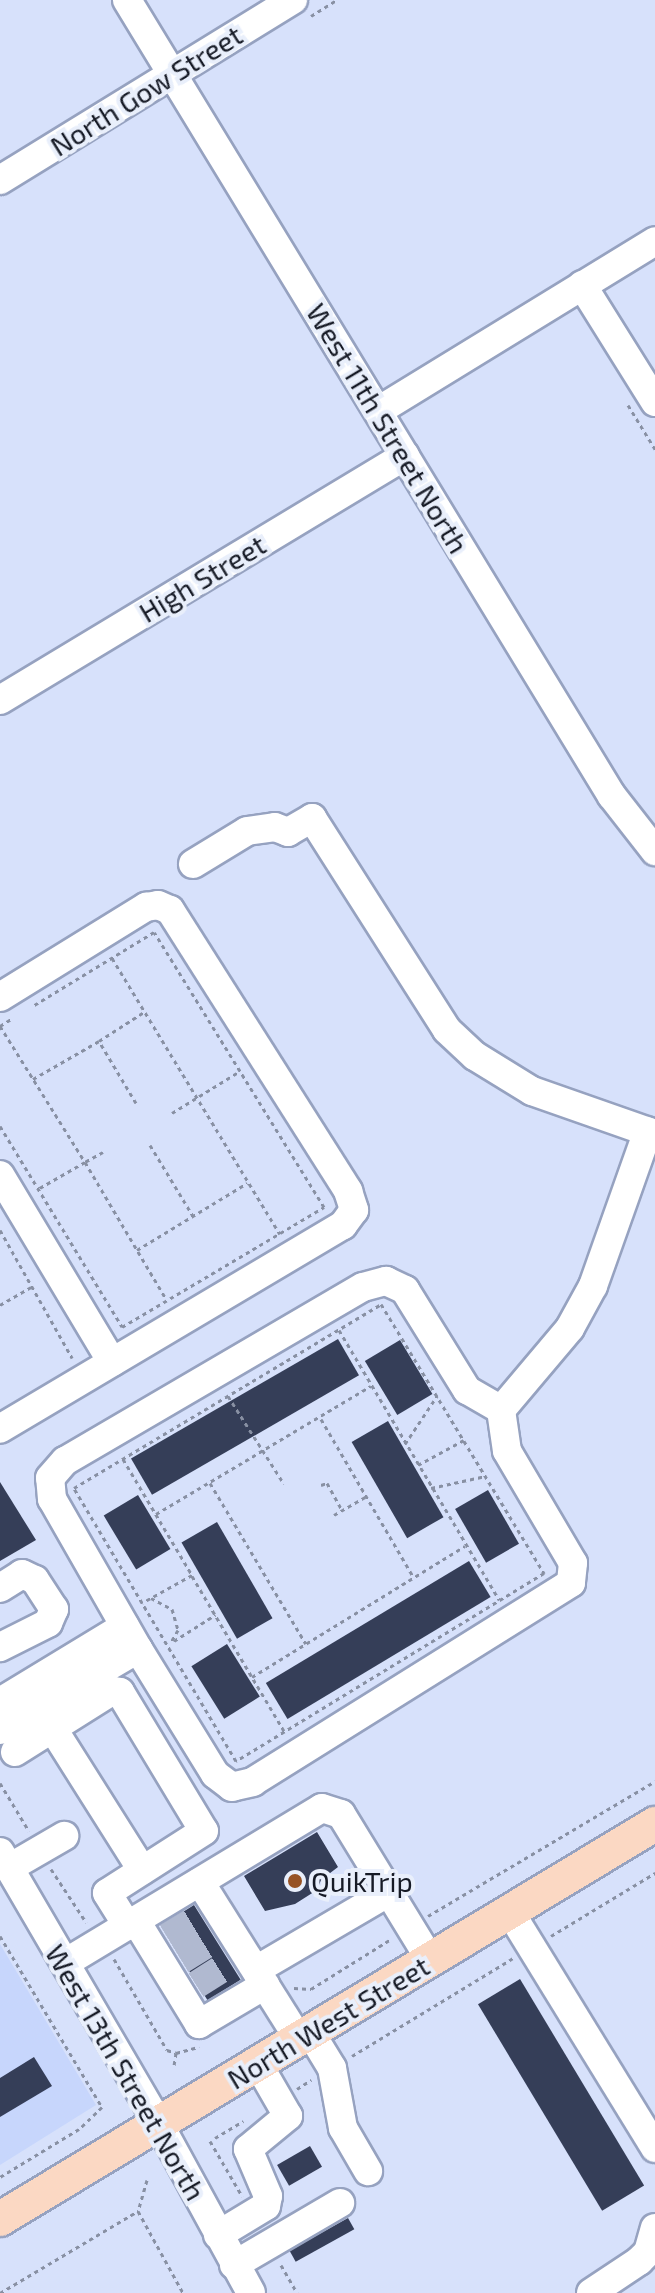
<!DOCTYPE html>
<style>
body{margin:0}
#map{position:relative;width:655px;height:2293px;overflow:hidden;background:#d7e1fb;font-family:"Exo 2",sans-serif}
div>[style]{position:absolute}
.built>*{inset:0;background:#c7d6fc}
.building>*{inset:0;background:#353e58;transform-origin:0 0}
.minor-tunnel>*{height:28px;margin-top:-14px;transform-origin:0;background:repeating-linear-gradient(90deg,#b0b9d0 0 28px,transparent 0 42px)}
.path>*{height:3px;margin-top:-1.5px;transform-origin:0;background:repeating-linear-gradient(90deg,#8890a3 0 4px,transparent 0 8px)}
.roads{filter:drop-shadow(2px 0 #96a2c0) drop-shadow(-2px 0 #96a2c0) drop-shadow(0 2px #96a2c0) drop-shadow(0 -2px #96a2c0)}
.minor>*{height:28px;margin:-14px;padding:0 14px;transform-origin:14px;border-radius:14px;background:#fff}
.major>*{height:34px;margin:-17px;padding:0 17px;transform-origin:17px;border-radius:17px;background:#fbd8c3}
.dots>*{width:22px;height:22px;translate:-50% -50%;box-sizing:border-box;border:4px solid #e9effb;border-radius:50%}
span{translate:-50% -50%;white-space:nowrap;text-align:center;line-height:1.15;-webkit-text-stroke:8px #e9effb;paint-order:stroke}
.street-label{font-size:28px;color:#161a25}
.poi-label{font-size:28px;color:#161a25}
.left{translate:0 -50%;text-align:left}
</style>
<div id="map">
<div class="built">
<div style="clip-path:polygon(0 1944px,96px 2105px,0 2165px)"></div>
</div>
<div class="building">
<div style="left:338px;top:1339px;width:42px;height:239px;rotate:60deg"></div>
<div style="left:400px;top:1340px;width:63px;height:41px;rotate:59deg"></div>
<div style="left:388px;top:1421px;width:111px;height:42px;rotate:60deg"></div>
<div style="clip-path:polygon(0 1482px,36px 1540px,0 1561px)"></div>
<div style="left:488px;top:1490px;width:62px;height:38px;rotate:60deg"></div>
<div style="left:138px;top:1495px;width:63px;height:40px;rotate:59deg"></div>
<div style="left:217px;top:1522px;width:111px;height:41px;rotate:60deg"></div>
<div style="left:469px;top:1561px;width:42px;height:237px;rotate:59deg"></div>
<div style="left:227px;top:1644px;width:62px;height:42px;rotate:58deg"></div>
<div style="clip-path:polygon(317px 1832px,338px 1867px,321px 1880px,317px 1890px,295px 1904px,265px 1911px,244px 1876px)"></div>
<div style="left:194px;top:1905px;width:88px;height:39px;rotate:58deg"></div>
<div style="left:520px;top:1979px;width:241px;height:49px;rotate:59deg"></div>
<div style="clip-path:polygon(34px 2057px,52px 2086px,0 2117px,0 2078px)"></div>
<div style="left:310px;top:2146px;width:24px;height:38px;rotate:60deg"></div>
<div style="left:348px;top:2218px;width:13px;height:67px;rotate:61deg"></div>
</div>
<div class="minor-tunnel">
<div style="left:167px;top:1937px;width:47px;rotate:-31deg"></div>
<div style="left:181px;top:1960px;width:46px;rotate:-31.6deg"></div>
<div style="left:196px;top:1985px;width:45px;rotate:-32.3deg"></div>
</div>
<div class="path">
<div style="left:311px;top:16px;width:31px;rotate:-32deg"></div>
<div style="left:628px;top:405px;width:52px;rotate:58.5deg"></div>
<div style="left:112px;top:958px;width:323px;rotate:58.7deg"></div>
<div style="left:0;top:1026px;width:15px;rotate:-32deg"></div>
<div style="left:0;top:1026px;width:160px;rotate:58deg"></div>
<div style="left:85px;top:1162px;width:54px;rotate:150.1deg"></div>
<div style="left:33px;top:1079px;width:76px;rotate:-29.9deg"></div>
<div style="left:136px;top:1103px;width:72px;rotate:-120.8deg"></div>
<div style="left:99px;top:1041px;width:54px;rotate:-32.8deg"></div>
<div style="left:172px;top:1113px;width:80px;rotate:-31.7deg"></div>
<div style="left:0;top:1126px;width:235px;rotate:58.7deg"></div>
<div style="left:122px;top:1327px;width:235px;rotate:-30.7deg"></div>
<div style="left:324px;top:1207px;width:323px;rotate:-121.7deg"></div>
<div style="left:154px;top:932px;width:142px;rotate:148.6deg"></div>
<div style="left:150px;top:1145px;width:83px;rotate:58.8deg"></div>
<div style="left:103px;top:1152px;width:21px;rotate:151deg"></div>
<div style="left:85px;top:1162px;width:159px;rotate:59.4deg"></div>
<div style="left:0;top:1230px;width:147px;rotate:60.6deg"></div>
<div style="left:137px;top:1250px;width:129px;rotate:-31.3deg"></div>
<div style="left:381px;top:1304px;width:315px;rotate:58.8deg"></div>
<div style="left:544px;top:1573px;width:361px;rotate:148.6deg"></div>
<div style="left:236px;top:1761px;width:317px;rotate:-120.7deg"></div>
<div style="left:74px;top:1488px;width:358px;rotate:-30.9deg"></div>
<div style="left:0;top:1305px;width:36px;rotate:-30deg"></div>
<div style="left:339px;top:1330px;width:314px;rotate:59.3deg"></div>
<div style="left:228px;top:1396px;width:104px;rotate:57.5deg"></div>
<div style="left:321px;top:1419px;width:184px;rotate:59.7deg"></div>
<div style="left:405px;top:1444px;width:58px;rotate:-56.3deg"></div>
<div style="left:123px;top:1459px;width:135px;rotate:59.3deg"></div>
<div style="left:192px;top:1575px;width:57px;rotate:150.8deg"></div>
<div style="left:418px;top:1465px;width:52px;rotate:-28.5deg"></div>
<div style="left:210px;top:1483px;width:187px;rotate:59.2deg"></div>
<div style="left:321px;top:1485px;width:6px;rotate:-18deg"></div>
<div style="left:327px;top:1483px;width:31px;rotate:61deg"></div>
<div style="left:431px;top:1488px;width:56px;rotate:-12.3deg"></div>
<div style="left:156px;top:1514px;width:250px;rotate:-30.8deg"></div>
<div style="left:334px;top:1515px;width:36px;rotate:-30deg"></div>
<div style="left:192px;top:1576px;width:180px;rotate:59.3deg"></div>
<div style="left:151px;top:1598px;width:24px;rotate:28deg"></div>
<div style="left:172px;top:1609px;width:22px;rotate:74deg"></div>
<div style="left:178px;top:1630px;width:14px;rotate:120deg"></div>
<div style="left:174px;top:1641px;width:49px;rotate:-32.4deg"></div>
<div style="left:252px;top:1677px;width:250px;rotate:-31.6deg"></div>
<div style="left:0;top:1783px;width:56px;rotate:58.9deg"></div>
<div style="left:51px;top:1869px;width:64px;rotate:56.6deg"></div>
<div style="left:428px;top:1916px;width:264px;rotate:-30.7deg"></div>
<div style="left:0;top:1936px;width:199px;rotate:59.2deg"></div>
<div style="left:102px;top:2107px;width:32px;rotate:136deg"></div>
<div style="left:79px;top:2129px;width:92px;rotate:148.7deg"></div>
<div style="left:551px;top:1936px;width:122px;rotate:-31.2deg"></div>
<div style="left:114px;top:1959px;width:105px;rotate:59.8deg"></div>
<div style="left:167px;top:2050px;width:9px;rotate:18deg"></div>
<div style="left:176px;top:2053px;width:13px;rotate:99deg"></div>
<div style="left:294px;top:1988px;width:17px;rotate:3deg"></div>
<div style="left:311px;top:1989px;width:94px;rotate:-32deg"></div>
<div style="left:176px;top:2053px;width:24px;rotate:-15deg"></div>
<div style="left:352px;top:2056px;width:188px;rotate:-31.3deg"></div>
<div style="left:297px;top:2089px;width:17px;rotate:-33deg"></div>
<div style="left:215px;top:2138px;width:33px;rotate:-31deg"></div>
<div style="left:210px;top:2141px;width:64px;rotate:59.8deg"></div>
<div style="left:147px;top:2180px;width:32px;rotate:106deg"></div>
<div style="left:138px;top:2211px;width:94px;rotate:61.2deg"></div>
<div style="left:281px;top:2265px;width:32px;rotate:60deg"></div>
<div style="left:0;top:2293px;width:161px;rotate:-30.7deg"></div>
</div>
<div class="roads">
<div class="minor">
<div style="left:127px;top:0;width:932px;rotate:58.65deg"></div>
<div style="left:612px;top:796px;width:70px;rotate:52deg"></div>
<div style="left:0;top:180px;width:344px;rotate:-31.6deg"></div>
<div style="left:582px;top:285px;width:138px;rotate:58deg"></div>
<div style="left:378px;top:411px;width:325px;rotate:-31.5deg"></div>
<div style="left:0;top:700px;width:473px;rotate:-31.1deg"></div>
<div style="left:193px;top:864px;width:63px;rotate:-31.4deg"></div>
<div style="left:247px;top:831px;width:28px;rotate:-8deg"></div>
<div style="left:275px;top:827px;width:14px;rotate:21deg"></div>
<div style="left:288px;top:832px;width:28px;rotate:-30deg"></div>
<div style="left:312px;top:818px;width:251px;rotate:57.5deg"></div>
<div style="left:447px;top:1030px;width:38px;rotate:43deg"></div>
<div style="left:475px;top:1056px;width:67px;rotate:31.6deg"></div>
<div style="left:532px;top:1091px;width:130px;rotate:19.3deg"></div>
<div style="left:0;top:997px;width:172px;rotate:-31.7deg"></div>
<div style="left:146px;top:907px;width:12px;rotate:-9deg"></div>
<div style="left:158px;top:905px;width:13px;rotate:23deg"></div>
<div style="left:170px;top:910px;width:333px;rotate:57.6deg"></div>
<div style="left:348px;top:1191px;width:20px;rotate:72deg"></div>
<div style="left:354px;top:1210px;width:19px;rotate:126deg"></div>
<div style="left:343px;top:1225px;width:399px;rotate:149.3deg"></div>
<div style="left:0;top:1175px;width:218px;rotate:59.1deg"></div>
<div style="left:386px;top:1281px;width:21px;rotate:25deg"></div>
<div style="left:405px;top:1290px;width:118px;rotate:58.2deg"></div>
<div style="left:467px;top:1390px;width:39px;rotate:30deg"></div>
<div style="left:501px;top:1410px;width:41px;rotate:81.7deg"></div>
<div style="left:507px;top:1451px;width:130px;rotate:59.5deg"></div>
<div style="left:573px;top:1563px;width:20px;rotate:96deg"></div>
<div style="left:571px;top:1583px;width:375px;rotate:148deg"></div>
<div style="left:253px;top:1782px;width:22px;rotate:167deg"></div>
<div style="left:232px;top:1787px;width:21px;rotate:-143deg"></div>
<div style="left:215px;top:1774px;width:147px;rotate:-121.6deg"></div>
<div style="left:138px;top:1649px;width:173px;rotate:-119.8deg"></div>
<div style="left:52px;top:1499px;width:21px;rotate:-95deg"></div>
<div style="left:50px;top:1478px;width:23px;rotate:-49deg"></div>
<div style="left:65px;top:1461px;width:345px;rotate:-30.3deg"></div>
<div style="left:363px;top:1287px;width:24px;rotate:-15deg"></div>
<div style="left:501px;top:1410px;width:107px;rotate:-49.9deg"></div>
<div style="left:570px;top:1328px;width:48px;rotate:-61.3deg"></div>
<div style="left:593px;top:1286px;width:164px;rotate:-70.5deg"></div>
<div style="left:0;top:1588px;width:26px;rotate:-32deg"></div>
<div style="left:22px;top:1574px;width:14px;rotate:25deg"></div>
<div style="left:35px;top:1580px;width:35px;rotate:57deg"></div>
<div style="left:54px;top:1609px;width:15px;rotate:113deg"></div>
<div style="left:48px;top:1623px;width:54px;rotate:153.4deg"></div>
<div style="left:0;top:1702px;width:146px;rotate:-31.3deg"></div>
<div style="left:53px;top:1729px;width:167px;rotate:57.7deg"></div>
<div style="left:0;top:1730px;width:160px;rotate:-30.4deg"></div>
<div style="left:15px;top:1752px;width:115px;rotate:-32.2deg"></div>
<div style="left:112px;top:1691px;width:8px;rotate:7deg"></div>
<div style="left:120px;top:1692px;width:162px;rotate:58.9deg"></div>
<div style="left:204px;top:1831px;width:115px;rotate:147.4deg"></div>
<div style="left:107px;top:1893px;width:39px;rotate:58deg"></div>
<div style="left:0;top:1852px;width:315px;rotate:59.7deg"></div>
<div style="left:159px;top:2124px;width:192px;rotate:61.4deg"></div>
<div style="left:9px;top:1868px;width:64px;rotate:-30.2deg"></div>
<div style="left:200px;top:1882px;width:186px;rotate:57.8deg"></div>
<div style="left:510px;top:1912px;width:277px;rotate:58.4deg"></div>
<div style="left:136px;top:1921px;width:121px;rotate:58.5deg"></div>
<div style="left:199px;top:2024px;width:77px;rotate:-30.6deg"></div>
<div style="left:65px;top:1963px;width:300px;rotate:-31.1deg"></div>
<div style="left:322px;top:1808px;width:20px;rotate:18deg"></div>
<div style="left:341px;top:1814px;width:170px;rotate:58.5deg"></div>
<div style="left:256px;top:1970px;width:154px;rotate:-30.4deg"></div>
<div style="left:310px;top:2032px;width:42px;rotate:58.6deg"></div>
<div style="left:332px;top:2068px;width:61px;rotate:79.6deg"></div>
<div style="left:343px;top:2128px;width:50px;rotate:59.8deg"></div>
<div style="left:218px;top:2235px;width:56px;rotate:-31.1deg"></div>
<div style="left:266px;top:2206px;width:10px;rotate:-79deg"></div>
<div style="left:268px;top:2196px;width:51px;rotate:-113.1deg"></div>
<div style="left:248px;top:2149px;width:52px;rotate:-39.5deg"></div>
<div style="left:288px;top:2116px;width:60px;rotate:-120deg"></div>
<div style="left:234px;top:2265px;width:123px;rotate:-30.3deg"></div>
<div style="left:591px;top:2293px;width:58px;rotate:-33.7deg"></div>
<div style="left:639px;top:2261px;width:13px;rotate:-45deg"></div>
<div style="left:648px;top:2252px;width:25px;rotate:-74deg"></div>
</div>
<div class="major">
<div style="left:0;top:2219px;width:765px;rotate:-31.09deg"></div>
</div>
</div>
<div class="dots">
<div style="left:295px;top:1881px;background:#975325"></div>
</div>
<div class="street-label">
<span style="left:146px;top:90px;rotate:-32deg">North Gow Street</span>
<span style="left:388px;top:428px;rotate:59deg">West 11th Street North</span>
<span style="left:202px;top:578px;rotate:-31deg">High Street</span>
<span style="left:328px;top:2022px;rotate:-31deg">North West Street</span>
<span style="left:126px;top:2072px;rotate:60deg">West 13th Street North</span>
</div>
<div class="poi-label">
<span class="left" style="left:311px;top:1881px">QuikTrip</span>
</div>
</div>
